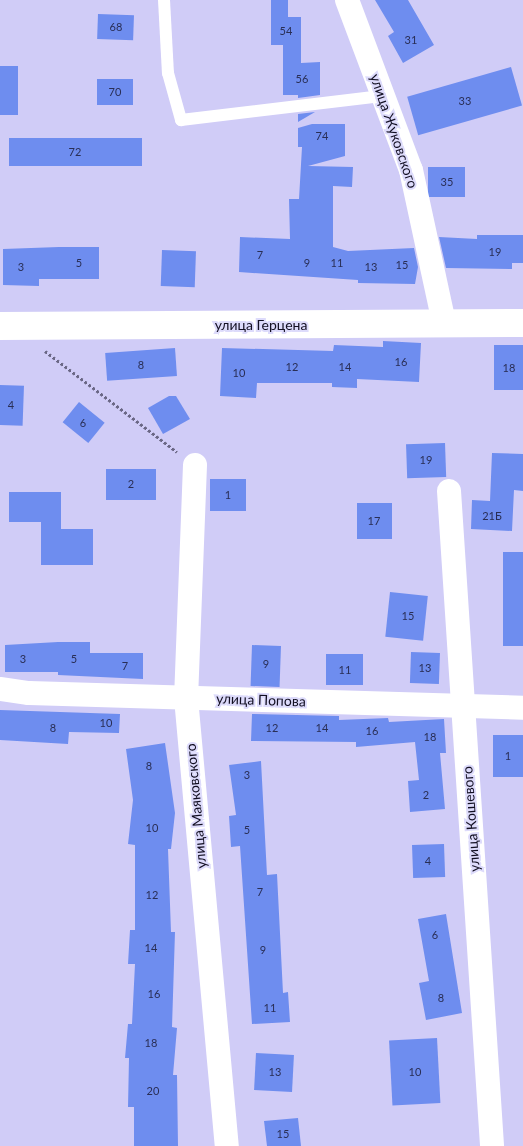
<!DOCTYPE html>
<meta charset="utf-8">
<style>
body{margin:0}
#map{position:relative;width:523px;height:1146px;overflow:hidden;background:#d0ccf7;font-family:Lato,sans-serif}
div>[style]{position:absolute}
.building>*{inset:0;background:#6e8def;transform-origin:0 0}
.path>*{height:3px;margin-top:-1.5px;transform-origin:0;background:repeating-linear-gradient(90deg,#6a6785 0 2.5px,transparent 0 5px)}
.lane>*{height:12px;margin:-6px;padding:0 6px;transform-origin:6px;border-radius:6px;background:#fff}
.street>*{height:24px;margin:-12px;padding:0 12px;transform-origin:12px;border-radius:12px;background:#fff}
.secondary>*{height:28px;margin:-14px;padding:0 14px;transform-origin:14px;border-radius:14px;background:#fff}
span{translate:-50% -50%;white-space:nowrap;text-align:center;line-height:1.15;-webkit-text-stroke:4px #dddbfb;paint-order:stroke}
.number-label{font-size:11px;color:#292e55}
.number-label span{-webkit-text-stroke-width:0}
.street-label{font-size:14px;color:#120f22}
</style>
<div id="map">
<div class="building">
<div style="clip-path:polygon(271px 0,288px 0,288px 17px,301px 17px,301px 63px,320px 62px,320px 95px,298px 98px,298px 95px,283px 95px,283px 45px,271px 45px)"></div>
<div style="clip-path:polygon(375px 0,408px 0,434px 45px,403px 63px,388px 36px,394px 32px)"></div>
<div style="left:98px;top:14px;width:36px;height:25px;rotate:2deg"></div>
<div style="left:0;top:66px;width:18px;height:49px"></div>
<div style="left:511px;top:67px;width:40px;height:108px;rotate:74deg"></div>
<div style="left:97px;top:79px;width:36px;height:26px"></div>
<div style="clip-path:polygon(315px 112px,298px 122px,298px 114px)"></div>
<div style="clip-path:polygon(312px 124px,345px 124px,345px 156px,308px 166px,353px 167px,352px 187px,333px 186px,333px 247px,348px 251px,414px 248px,418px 267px,415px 284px,358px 283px,358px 280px,239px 272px,240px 237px,290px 239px,289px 199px,299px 199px,302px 147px,298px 147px,298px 128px)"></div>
<div style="left:9px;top:138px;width:133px;height:28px"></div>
<div style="left:428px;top:167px;width:37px;height:30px"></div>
<div style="clip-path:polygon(477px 235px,523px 235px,523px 263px,512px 263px,512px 269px,446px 268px,439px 237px,477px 239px)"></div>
<div style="clip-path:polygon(59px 247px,99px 247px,99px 279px,39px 279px,39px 286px,3px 285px,3px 249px)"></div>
<div style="left:162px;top:250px;width:34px;height:36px;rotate:2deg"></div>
<div style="clip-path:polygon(383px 341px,421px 343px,419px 382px,357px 379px,357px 388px,332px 387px,332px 383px,257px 383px,256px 398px,220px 396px,222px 348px,333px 351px,334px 345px,383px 347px)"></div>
<div style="left:494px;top:345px;width:29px;height:45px"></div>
<div style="left:175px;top:348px;width:28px;height:70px;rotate:86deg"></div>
<div style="left:0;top:385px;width:24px;height:40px;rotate:2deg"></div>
<div style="clip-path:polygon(169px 396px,176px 396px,190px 419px,163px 434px,148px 408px)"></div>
<div style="left:79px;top:402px;width:33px;height:26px;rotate:39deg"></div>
<div style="left:445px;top:443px;width:34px;height:39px;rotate:88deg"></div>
<div style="clip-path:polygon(492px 453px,523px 454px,523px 491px,514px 490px,512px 531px,471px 529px,472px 500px,490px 501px)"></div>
<div style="left:106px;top:469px;width:50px;height:31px"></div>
<div style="left:246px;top:479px;width:32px;height:36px;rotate:90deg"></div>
<div style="clip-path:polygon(9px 492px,61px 492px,61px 529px,93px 529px,93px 565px,41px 565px,41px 522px,9px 522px)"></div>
<div style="left:357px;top:503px;width:35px;height:36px"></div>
<div style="left:503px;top:552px;width:20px;height:94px"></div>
<div style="left:390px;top:592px;width:38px;height:45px;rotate:6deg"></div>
<div style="clip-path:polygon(58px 642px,90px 642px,90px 653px,143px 653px,143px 679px,58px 675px,58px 672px,5px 672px,5px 645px)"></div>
<div style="left:252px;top:645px;width:29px;height:41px;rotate:2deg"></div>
<div style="left:411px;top:652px;width:29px;height:31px;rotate:2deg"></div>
<div style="left:326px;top:654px;width:37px;height:31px"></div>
<div style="clip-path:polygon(0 710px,120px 714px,119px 733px,69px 732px,68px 744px,0 740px)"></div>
<div style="clip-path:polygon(252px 714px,339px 716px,339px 720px,388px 718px,389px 722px,444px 719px,446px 753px,440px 753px,445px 809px,410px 812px,408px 781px,419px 780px,415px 742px,356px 747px,356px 742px,251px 741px)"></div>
<div style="left:493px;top:735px;width:30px;height:42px"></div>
<div style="clip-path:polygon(165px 743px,175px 813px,171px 849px,168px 849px,171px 932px,175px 932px,172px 1027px,177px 1028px,173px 1075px,177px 1075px,178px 1146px,134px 1146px,134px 1107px,128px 1107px,129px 1058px,125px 1058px,128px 1024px,132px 1024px,135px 964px,128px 964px,130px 930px,135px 930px,135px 845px,128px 844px,133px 800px,126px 749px)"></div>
<div style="clip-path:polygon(261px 761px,267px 875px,277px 874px,283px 993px,288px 992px,290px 1022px,252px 1024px,240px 846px,231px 847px,229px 816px,236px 815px,229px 765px)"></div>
<div style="left:444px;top:844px;width:33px;height:32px;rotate:88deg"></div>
<div style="clip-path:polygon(446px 914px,462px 1013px,426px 1020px,419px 983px,429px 981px,418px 919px)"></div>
<div style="left:437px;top:1038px;width:65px;height:48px;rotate:87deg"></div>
<div style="left:256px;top:1053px;width:38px;height:37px;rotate:3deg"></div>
<div style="clip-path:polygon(298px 1118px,301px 1146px,267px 1146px,264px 1121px)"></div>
</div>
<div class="path">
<div style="left:45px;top:351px;width:166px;rotate:37.4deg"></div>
</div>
<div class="lane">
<div style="left:164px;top:0;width:73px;rotate:86.9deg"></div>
<div style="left:168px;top:73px;width:49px;rotate:74.5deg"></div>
<div style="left:181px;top:120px;width:202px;rotate:-6.8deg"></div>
</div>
<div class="street">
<div style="left:347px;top:0;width:182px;rotate:69.4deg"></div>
<div style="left:411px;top:170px;width:157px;rotate:77.8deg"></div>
<div style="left:195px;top:465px;width:233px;rotate:92.2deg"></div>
<div style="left:186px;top:698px;width:450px;rotate:84.8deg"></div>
<div style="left:449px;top:491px;width:656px;rotate:86.24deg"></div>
<div style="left:0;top:689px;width:29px;rotate:8deg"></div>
<div style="left:29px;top:693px;width:494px;rotate:1.7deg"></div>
</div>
<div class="secondary">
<div style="left:0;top:326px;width:523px;rotate:-0.33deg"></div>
</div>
<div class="number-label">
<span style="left:116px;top:27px">68</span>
<span style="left:286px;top:31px">54</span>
<span style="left:411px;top:40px">31</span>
<span style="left:302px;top:79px">56</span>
<span style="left:115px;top:92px">70</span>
<span style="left:465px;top:101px">33</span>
<span style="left:322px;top:136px">74</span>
<span style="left:75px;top:152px">72</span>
<span style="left:447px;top:182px">35</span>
<span style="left:495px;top:252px">19</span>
<span style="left:260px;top:255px">7</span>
<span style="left:79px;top:263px">5</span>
<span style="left:307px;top:263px">9</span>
<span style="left:337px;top:263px">11</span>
<span style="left:402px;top:265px">15</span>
<span style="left:21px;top:267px">3</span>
<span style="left:371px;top:267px">13</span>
<span style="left:401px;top:362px">16</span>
<span style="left:141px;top:365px">8</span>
<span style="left:292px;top:367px">12</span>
<span style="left:345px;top:367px">14</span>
<span style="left:509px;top:368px">18</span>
<span style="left:239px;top:373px">10</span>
<span style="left:11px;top:405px">4</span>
<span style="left:83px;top:423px">6</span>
<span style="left:426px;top:460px">19</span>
<span style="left:131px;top:484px">2</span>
<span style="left:228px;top:495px">1</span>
<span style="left:492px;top:516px">21Б</span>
<span style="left:374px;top:521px">17</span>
<span style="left:408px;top:616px">15</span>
<span style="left:23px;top:659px">3</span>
<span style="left:74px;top:659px">5</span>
<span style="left:266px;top:664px">9</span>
<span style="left:125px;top:666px">7</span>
<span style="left:425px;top:668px">13</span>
<span style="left:345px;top:670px">11</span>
<span style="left:106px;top:723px">10</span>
<span style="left:53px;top:728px">8</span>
<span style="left:272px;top:728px">12</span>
<span style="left:322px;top:728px">14</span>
<span style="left:372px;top:731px">16</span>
<span style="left:430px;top:737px">18</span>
<span style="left:508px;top:756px">1</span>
<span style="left:149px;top:766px">8</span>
<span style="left:247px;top:775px">3</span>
<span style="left:426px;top:795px">2</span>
<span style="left:152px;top:828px">10</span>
<span style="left:247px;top:830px">5</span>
<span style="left:428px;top:861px">4</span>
<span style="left:260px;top:892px">7</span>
<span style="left:152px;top:895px">12</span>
<span style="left:435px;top:935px">6</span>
<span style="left:151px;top:948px">14</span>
<span style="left:263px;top:950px">9</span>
<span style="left:154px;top:994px">16</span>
<span style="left:441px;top:998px">8</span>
<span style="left:270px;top:1008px">11</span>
<span style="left:151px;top:1043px">18</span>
<span style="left:275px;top:1072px">13</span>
<span style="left:415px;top:1072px">10</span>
<span style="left:153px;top:1091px">20</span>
<span style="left:283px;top:1134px">15</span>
</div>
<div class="street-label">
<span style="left:394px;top:131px;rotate:71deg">улица Жуковского</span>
<span style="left:261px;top:325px">улица Герцена</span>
<span style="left:261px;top:700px;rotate:2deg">улица Попова</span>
<span style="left:196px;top:806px;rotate:-95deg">улица Маяковского</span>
<span style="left:471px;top:819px;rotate:-94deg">улица Кошевого</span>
</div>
</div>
